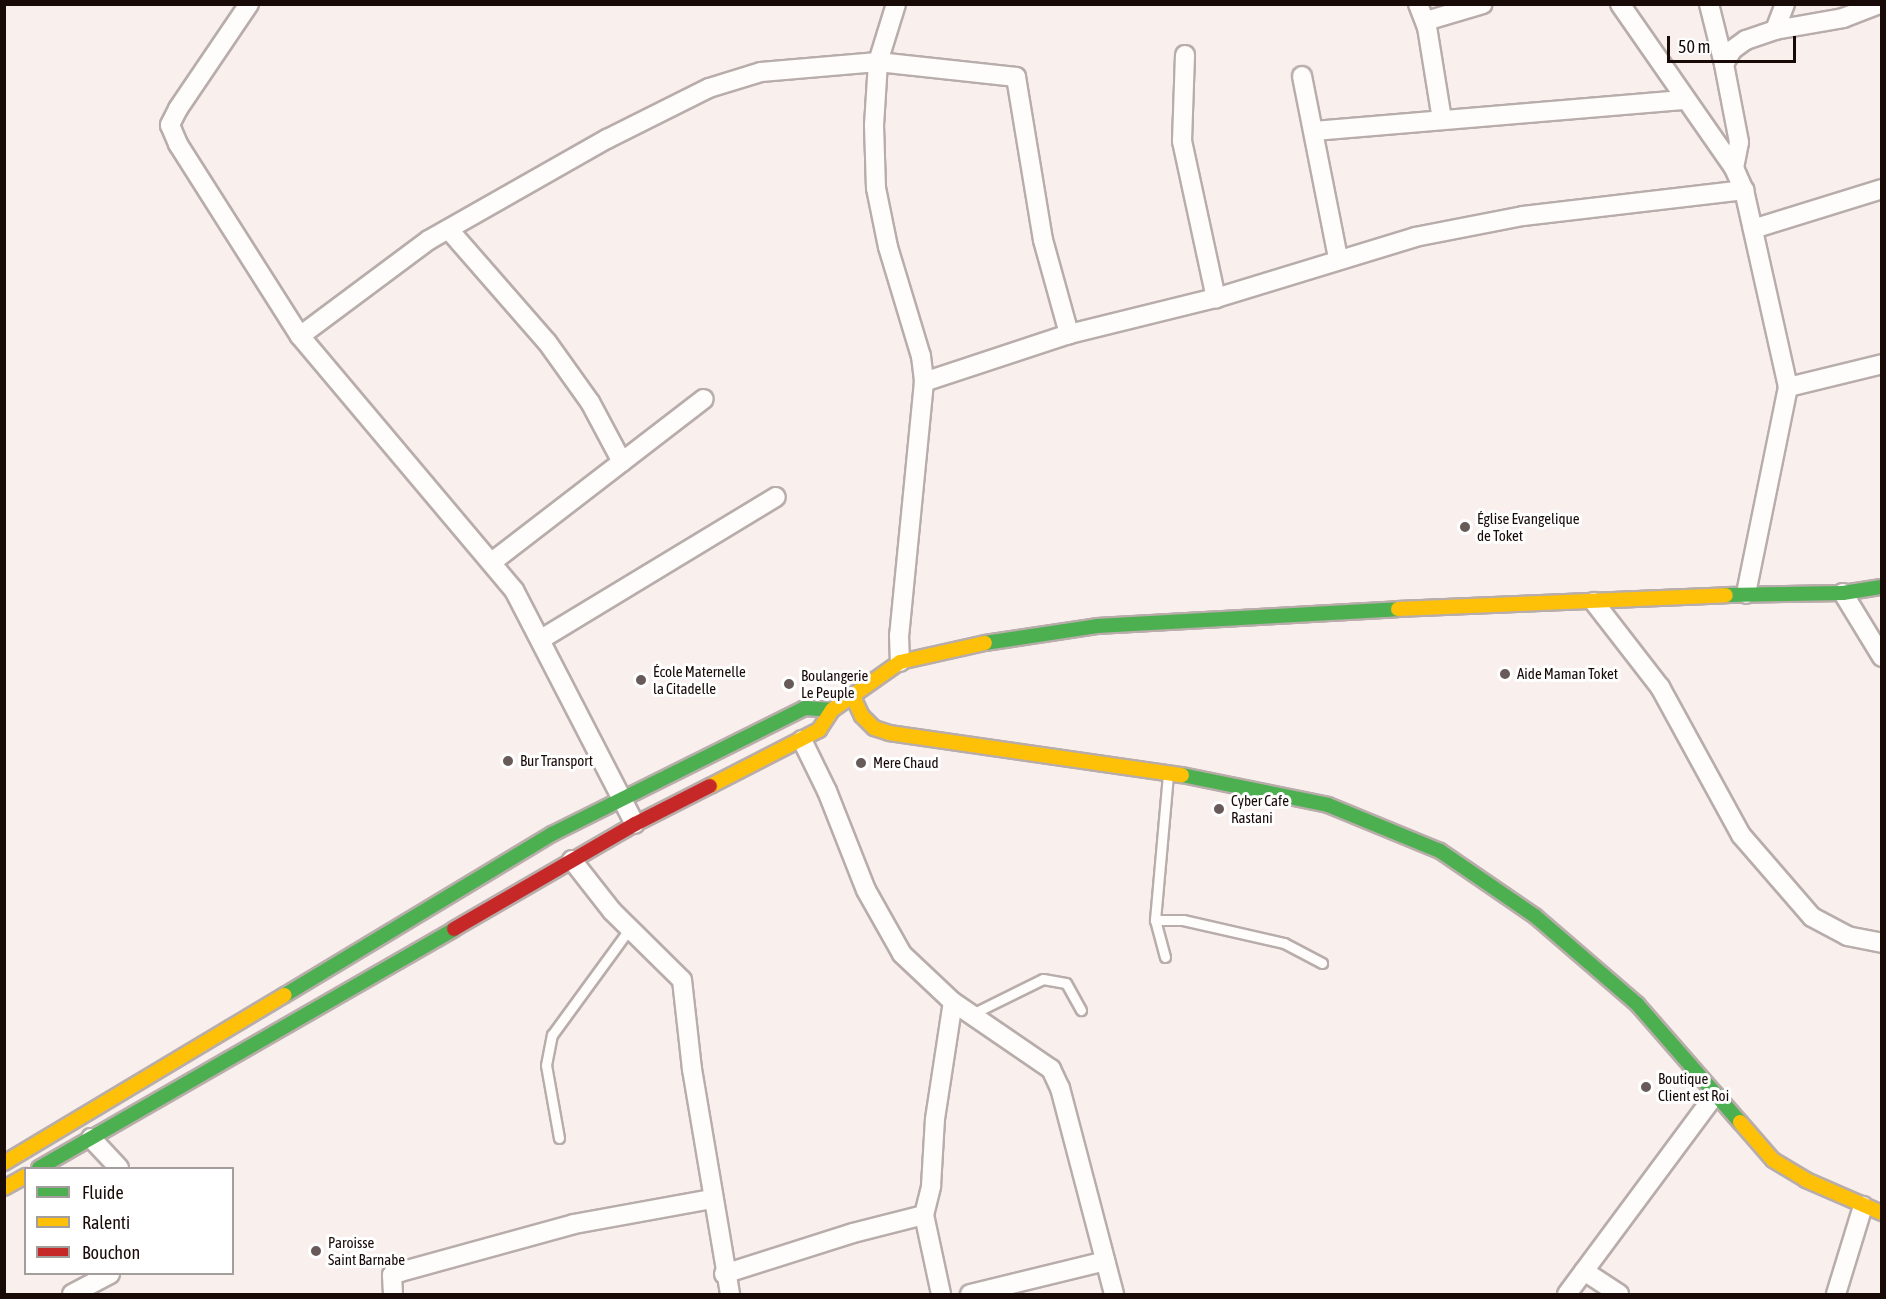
<!DOCTYPE html>
<meta charset="utf-8">
<style>
body{margin:0}
#map{position:relative;width:1886px;height:1299px;overflow:hidden;background:#f9f0ed;font-family:"Asap Condensed",sans-serif}
div>[style]{position:absolute}
.roads{filter:drop-shadow(2px 0 #b8adaa) drop-shadow(-2px 0 #b8adaa) drop-shadow(0 2px #b8adaa) drop-shadow(0 -2px #b8adaa)}
.lane>*{height:9px;margin:-4.5px;padding:0 4.5px;transform-origin:4.5px;border-radius:4.5px;background:#fefdfc}
.street>*{height:18px;margin:-9px;padding:0 9px;transform-origin:9px;border-radius:9px;background:#fefdfc}
.fast>*{height:14px;margin:-7px;padding:0 7px;transform-origin:7px;border-radius:7px;background:#4caf50}
.slow>*{height:14px;margin:-7px;padding:0 7px;transform-origin:7px;border-radius:7px;background:#ffc107}
.jam>*{height:14px;margin:-7px;padding:0 7px;transform-origin:7px;border-radius:7px;background:#c62828}
.dots>*{width:16px;height:16px;translate:-50% -50%;box-sizing:border-box;border:3px solid #fff;border-radius:50%}
span{translate:-50% -50%;white-space:nowrap;text-align:center;line-height:1.15;-webkit-text-stroke:6px #fff;paint-order:stroke}
.poi-label{font-size:15px;color:#180a07}
.left{translate:0 -50%;text-align:left}
.frame{position:absolute;inset:0;border:6px solid #180a07;pointer-events:none}
.legend{position:absolute;left:24px;top:1167px;width:210px;height:108px;box-sizing:border-box;background:#fff;border:2px solid #a39d9c;margin:0;padding:8px 10px;list-style:none;font-size:18px;color:#180a07}
.legend li{display:flex;align-items:center;gap:12px;height:30px}
.legend b{width:30px;border:2px solid #a39d9c}
.scale{position:absolute;left:1667px;top:36px;width:129px;height:27px;box-sizing:border-box;border:3px solid #180a07;border-top:0;padding-left:8px;font-size:18px;line-height:21px;white-space:nowrap;color:#180a07;-webkit-text-stroke:4px #fff;paint-order:stroke}
</style>
<div id="map">
<div class="roads">
<div class="lane">
<div style="left:1155px;top:920px;width:28px"></div>
<div style="left:1183px;top:920px;width:104px;rotate:12.8deg"></div>
<div style="left:1284px;top:943px;width:43px;rotate:27.8deg"></div>
<div style="left:1165px;top:957px;width:38px;rotate:-105deg"></div>
<div style="left:1155px;top:920px;width:147px;rotate:-84.9deg"></div>
<div style="left:970px;top:1015px;width:81px;rotate:-26.3deg"></div>
<div style="left:1043px;top:979px;width:23px;rotate:10deg"></div>
<div style="left:1066px;top:983px;width:31px;rotate:61deg"></div>
<div style="left:559px;top:1138px;width:74px;rotate:-100.1deg"></div>
<div style="left:546px;top:1065px;width:31px;rotate:-79deg"></div>
<div style="left:552px;top:1035px;width:132px;rotate:-53.9deg"></div>
</div>
<div class="street">
<div style="left:249px;top:4px;width:127px;rotate:124.1deg"></div>
<div style="left:178px;top:109px;width:18px;rotate:117deg"></div>
<div style="left:170px;top:125px;width:21px;rotate:67deg"></div>
<div style="left:178px;top:144px;width:227px;rotate:57.6deg"></div>
<div style="left:300px;top:336px;width:332px;rotate:49.9deg"></div>
<div style="left:514px;top:590px;width:263px;rotate:62.7deg"></div>
<div style="left:896px;top:4px;width:61px;rotate:107.2deg"></div>
<div style="left:878px;top:62px;width:63px;rotate:93.6deg"></div>
<div style="left:874px;top:125px;width:63px;rotate:88.2deg"></div>
<div style="left:876px;top:188px;width:60px;rotate:78.5deg"></div>
<div style="left:888px;top:247px;width:114px;rotate:73.2deg"></div>
<div style="left:921px;top:356px;width:26px;rotate:83deg"></div>
<div style="left:924px;top:382px;width:254px;rotate:95.6deg"></div>
<div style="left:899px;top:635px;width:27px;rotate:88deg"></div>
<div style="left:1418px;top:4px;width:25px;rotate:69deg"></div>
<div style="left:1427px;top:27px;width:94px;rotate:80.8deg"></div>
<div style="left:1620px;top:4px;width:200px;rotate:55.2deg"></div>
<div style="left:1734px;top:168px;width:24px;rotate:66deg"></div>
<div style="left:1744px;top:190px;width:202px;rotate:77.4deg"></div>
<div style="left:1788px;top:387px;width:211px;rotate:101.5deg"></div>
<div style="left:1709px;top:4px;width:62px;rotate:76deg"></div>
<div style="left:1426px;top:21px;width:59px;rotate:-16.6deg"></div>
<div style="left:1775px;top:30px;width:28px;rotate:-69deg"></div>
<div style="left:1185px;top:55px;width:86px;rotate:92deg"></div>
<div style="left:1182px;top:141px;width:161px;rotate:77.8deg"></div>
<div style="left:1302px;top:76px;width:186px;rotate:78.8deg"></div>
<div style="left:1314px;top:131px;width:373px;rotate:-4.8deg"></div>
<div style="left:1734px;top:168px;width:26px;rotate:-79deg"></div>
<div style="left:1739px;top:142px;width:79px;rotate:-100.9deg"></div>
<div style="left:1724px;top:64px;width:16px;rotate:-60deg"></div>
<div style="left:1732px;top:50px;width:17px;rotate:-36deg"></div>
<div style="left:1746px;top:40px;width:31px;rotate:-19deg"></div>
<div style="left:1775px;top:30px;width:69px;rotate:-10deg"></div>
<div style="left:1843px;top:18px;width:40px;rotate:-21deg"></div>
<div style="left:1753px;top:229px;width:135px;rotate:-17.2deg"></div>
<div style="left:450px;top:231px;width:147px;rotate:48.9deg"></div>
<div style="left:547px;top:342px;width:74px;rotate:54.4deg"></div>
<div style="left:590px;top:402px;width:68px;rotate:61.9deg"></div>
<div style="left:300px;top:336px;width:161px;rotate:-36.7deg"></div>
<div style="left:429px;top:240px;width:205px;rotate:-29.6deg"></div>
<div style="left:607px;top:139px;width:114px;rotate:-26.6deg"></div>
<div style="left:709px;top:88px;width:54px;rotate:-17.1deg"></div>
<div style="left:761px;top:72px;width:117px;rotate:-4.9deg"></div>
<div style="left:878px;top:62px;width:139px;rotate:6.2deg"></div>
<div style="left:1016px;top:77px;width:165px;rotate:80.6deg"></div>
<div style="left:1043px;top:240px;width:98px;rotate:74.5deg"></div>
<div style="left:924px;top:382px;width:153px;rotate:-18.3deg"></div>
<div style="left:1069px;top:334px;width:151px;rotate:-13.8deg"></div>
<div style="left:1216px;top:298px;width:208px;rotate:-17deg"></div>
<div style="left:1415px;top:237px;width:110px;rotate:-11deg"></div>
<div style="left:1523px;top:216px;width:223px;rotate:-6.7deg"></div>
<div style="left:1788px;top:387px;width:97px;rotate:-13.7deg"></div>
<div style="left:492px;top:562px;width:267px;rotate:-37.6deg"></div>
<div style="left:1843px;top:593px;width:75px;rotate:58.6deg"></div>
<div style="left:1594px;top:602px;width:108px;rotate:52.2deg"></div>
<div style="left:1660px;top:687px;width:169px;rotate:61.3deg"></div>
<div style="left:1741px;top:835px;width:108px;rotate:49.1deg"></div>
<div style="left:1812px;top:917px;width:40px;rotate:28deg"></div>
<div style="left:1847px;top:936px;width:36px;rotate:11deg"></div>
<div style="left:543px;top:638px;width:272px;rotate:-31.2deg"></div>
<div style="left:802px;top:740px;width:57px;rotate:63.9deg"></div>
<div style="left:827px;top:791px;width:106px;rotate:68.5deg"></div>
<div style="left:866px;top:890px;width:73px;rotate:60.6deg"></div>
<div style="left:902px;top:954px;width:70px;rotate:43.3deg"></div>
<div style="left:953px;top:1002px;width:119px;rotate:34.4deg"></div>
<div style="left:1051px;top:1069px;width:21px;rotate:65deg"></div>
<div style="left:1060px;top:1088px;width:213px;rotate:75.3deg"></div>
<div style="left:572px;top:860px;width:65px;rotate:51.9deg"></div>
<div style="left:612px;top:911px;width:98px;rotate:44.6deg"></div>
<div style="left:682px;top:980px;width:90px;rotate:83.6deg"></div>
<div style="left:692px;top:1069px;width:228px;rotate:80.4deg"></div>
<div style="left:91px;top:1138px;width:41px;rotate:47deg"></div>
<div style="left:1584px;top:1271px;width:42px;rotate:33.3deg"></div>
<div style="left:724px;top:1274px;width:135px;rotate:-17.6deg"></div>
<div style="left:853px;top:1233px;width:73px;rotate:-14.2deg"></div>
<div style="left:72px;top:1294px;width:43px;rotate:-27.8deg"></div>
<div style="left:393px;top:1294px;width:19px;rotate:-93deg"></div>
<div style="left:392px;top:1275px;width:9px;rotate:-21deg"></div>
<div style="left:400px;top:1272px;width:180px;rotate:-15.4deg"></div>
<div style="left:574px;top:1224px;width:140px;rotate:-10.3deg"></div>
<div style="left:941px;top:1294px;width:81px;rotate:-102.1deg"></div>
<div style="left:924px;top:1215px;width:30px;rotate:-76deg"></div>
<div style="left:931px;top:1186px;width:67px;rotate:-86.6deg"></div>
<div style="left:935px;top:1119px;width:118px;rotate:-81.3deg"></div>
<div style="left:970px;top:1294px;width:139px;rotate:-13.7deg"></div>
<div style="left:1567px;top:1294px;width:247px;rotate:-53.4deg"></div>
<div style="left:1836px;top:1294px;width:92px;rotate:-72.9deg"></div>
</div>
<div class="fast">
<div style="left:1726px;top:595px;width:117px;rotate:-1deg"></div>
<div style="left:1843px;top:593px;width:39px;rotate:-9deg"></div>
<div style="left:985px;top:643px;width:113px;rotate:-8.6deg"></div>
<div style="left:1097px;top:626px;width:301px;rotate:-3.2deg"></div>
<div style="left:1182px;top:775px;width:149px;rotate:11.6deg"></div>
<div style="left:1328px;top:805px;width:121px;rotate:22.3deg"></div>
<div style="left:1440px;top:851px;width:115px;rotate:34.4deg"></div>
<div style="left:1535px;top:916px;width:135px;rotate:40.8deg"></div>
<div style="left:1637px;top:1004px;width:157px;rotate:48.9deg"></div>
<div style="left:285px;top:995px;width:312px;rotate:-31.1deg"></div>
<div style="left:552px;top:834px;width:283px;rotate:-26.5deg"></div>
<div style="left:805px;top:708px;width:27px;rotate:4deg"></div>
<div style="left:39px;top:1168px;width:479px;rotate:-29.9deg"></div>
</div>
<div class="slow">
<div style="left:1398px;top:609px;width:328px;rotate:-2.4deg"></div>
<div style="left:853px;top:697px;width:21px;rotate:65deg"></div>
<div style="left:862px;top:716px;width:17px;rotate:45deg"></div>
<div style="left:874px;top:728px;width:16px;rotate:18deg"></div>
<div style="left:889px;top:733px;width:296px;rotate:8.2deg"></div>
<div style="left:710px;top:786px;width:123px;rotate:-27.2deg"></div>
<div style="left:819px;top:730px;width:24px;rotate:-57deg"></div>
<div style="left:832px;top:710px;width:83px;rotate:-35.2deg"></div>
<div style="left:900px;top:662px;width:87px;rotate:-12.6deg"></div>
<div style="left:1740px;top:1122px;width:50px;rotate:49deg"></div>
<div style="left:1773px;top:1160px;width:39px;rotate:31deg"></div>
<div style="left:1806px;top:1180px;width:83px;rotate:23.5deg"></div>
<div style="left:4px;top:1163px;width:327px;rotate:-30.9deg"></div>
<div style="left:4px;top:1188px;width:25px;rotate:-29deg"></div>
</div>
<div class="jam">
<div style="left:454px;top:929px;width:209px;rotate:-30.1deg"></div>
<div style="left:635px;top:824px;width:84px;rotate:-26.9deg"></div>
</div>
</div>
<div class="dots">
<div style="left:1465px;top:527px;background:#675a58"></div>
<div style="left:1505px;top:674px;background:#675a58"></div>
<div style="left:641px;top:680px;background:#675a58"></div>
<div style="left:789px;top:684px;background:#675a58"></div>
<div style="left:508px;top:761px;background:#675a58"></div>
<div style="left:861px;top:763px;background:#675a58"></div>
<div style="left:1219px;top:809px;background:#675a58"></div>
<div style="left:1646px;top:1087px;background:#675a58"></div>
<div style="left:316px;top:1251px;background:#675a58"></div>
</div>
<div class="poi-label">
<span class="left" style="left:1477px;top:527px">Église Evangelique<br>de Toket</span>
<span class="left" style="left:653px;top:680px">École Maternelle<br>la Citadelle</span>
<span class="left" style="left:1517px;top:674px">Aide Maman Toket</span>
<span class="left" style="left:801px;top:684px">Boulangerie<br>Le Peuple</span>
<span class="left" style="left:520px;top:761px">Bur Transport</span>
<span class="left" style="left:873px;top:763px">Mere Chaud</span>
<span class="left" style="left:1231px;top:809px">Cyber Cafe<br>Rastani</span>
<span class="left" style="left:1658px;top:1087px">Boutique<br>Client est Roi</span>
<span class="left" style="left:328px;top:1251px">Paroisse<br>Saint Barnabe</span>
</div>
<div class="frame"></div>
<ul class="legend">
<li><b style="height:8px;background:#4caf50"></b>Fluide</li>
<li><b style="height:8px;background:#ffc107"></b>Ralenti</li>
<li><b style="height:8px;background:#c62828"></b>Bouchon</li>
</ul>
<div class="scale">50 m</div>
</div>
